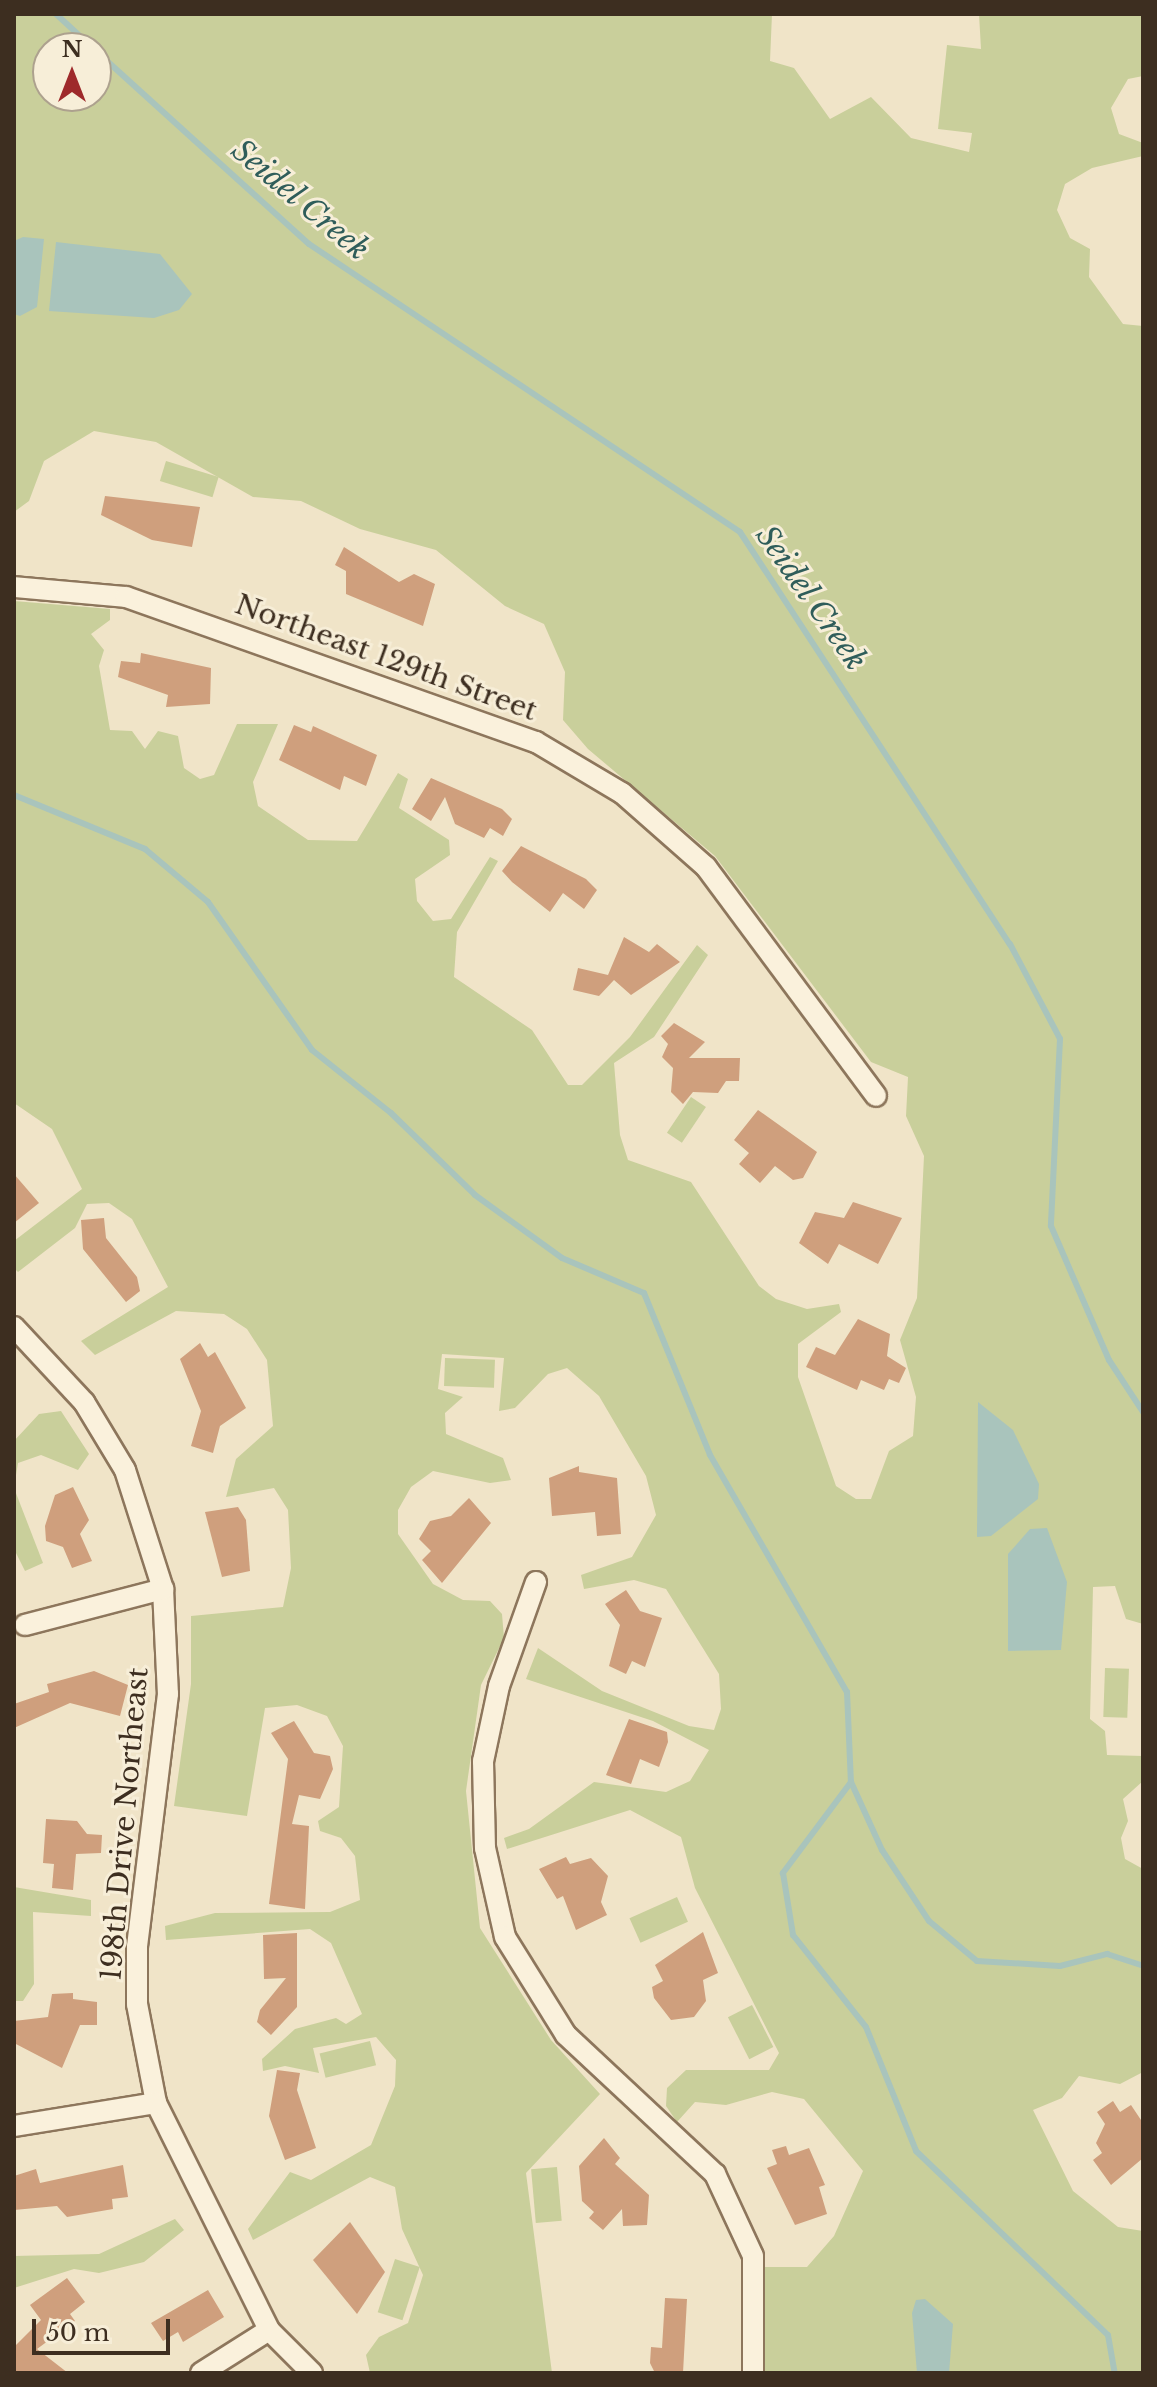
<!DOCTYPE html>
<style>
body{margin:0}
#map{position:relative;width:1157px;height:2387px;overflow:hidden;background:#f0e4c8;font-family:"Libre Baskerville",serif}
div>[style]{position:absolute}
.green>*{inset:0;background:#c9cf9b;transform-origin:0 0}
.water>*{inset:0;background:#a9c4bc}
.stream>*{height:6px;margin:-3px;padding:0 3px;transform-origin:3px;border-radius:3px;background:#a9c4bc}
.building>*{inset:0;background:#cf9f7d}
.roads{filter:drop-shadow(2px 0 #8d765c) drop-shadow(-2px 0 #8d765c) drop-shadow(0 2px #8d765c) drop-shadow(0 -2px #8d765c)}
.street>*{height:20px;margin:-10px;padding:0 10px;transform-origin:10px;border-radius:10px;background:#faf1dc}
span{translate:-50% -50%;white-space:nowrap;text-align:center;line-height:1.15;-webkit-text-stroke:6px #f7eed8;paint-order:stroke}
.street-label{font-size:28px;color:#3d2e20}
.water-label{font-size:30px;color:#2f5d5a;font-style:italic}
.frame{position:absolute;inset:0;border:16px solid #3d2e20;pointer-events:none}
.north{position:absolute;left:32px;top:32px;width:80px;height:80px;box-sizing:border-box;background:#f7eed8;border:2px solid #ada18e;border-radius:50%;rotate:0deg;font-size:22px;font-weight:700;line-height:32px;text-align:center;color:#3d2e20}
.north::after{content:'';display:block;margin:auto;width:28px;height:36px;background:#9e2a2b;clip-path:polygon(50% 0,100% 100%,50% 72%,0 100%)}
.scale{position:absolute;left:32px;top:2319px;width:138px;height:36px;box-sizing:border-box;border:4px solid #3d2e20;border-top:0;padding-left:10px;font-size:24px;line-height:28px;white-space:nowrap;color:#3d2e20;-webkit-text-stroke:6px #f7eed8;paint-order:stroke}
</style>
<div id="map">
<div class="green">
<div style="clip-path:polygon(evenodd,14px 14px,772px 14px,770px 61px,794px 68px,830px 119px,871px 97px,911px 138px,969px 152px,972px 133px,938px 129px,947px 45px,981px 49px,979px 14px,1143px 14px,1143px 76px,1128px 79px,1111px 108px,1119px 134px,1143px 143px,1143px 156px,1092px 168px,1065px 184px,1057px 210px,1070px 238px,1090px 249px,1089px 277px,1123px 324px,1143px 326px,1143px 1624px,1126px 1619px,1115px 1586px,1093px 1587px,1090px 1719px,1105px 1731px,1107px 1755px,1143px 1756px,1143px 1781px,1123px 1799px,1128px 1821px,1121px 1838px,1125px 1859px,1143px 1869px,1143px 2072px,1120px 2084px,1079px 2076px,1062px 2098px,1033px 2110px,1073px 2191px,1118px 2227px,1143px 2231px,1143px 2373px,764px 2373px,761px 2267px,807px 2267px,834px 2236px,863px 2171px,804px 2099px,772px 2092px,726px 2105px,695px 2102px,677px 2122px,666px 2106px,667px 2088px,686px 2070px,769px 2070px,779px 2053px,695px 1888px,681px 1837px,630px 1810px,507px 1849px,504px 1838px,529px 1829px,594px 1782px,666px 1792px,690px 1781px,709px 1750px,653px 1721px,526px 1679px,538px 1648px,602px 1691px,689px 1726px,714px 1730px,721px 1709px,719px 1674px,666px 1589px,634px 1580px,584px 1589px,581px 1575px,632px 1557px,656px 1515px,646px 1476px,599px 1396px,567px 1368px,548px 1374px,515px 1408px,499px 1411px,504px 1358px,442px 1354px,438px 1389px,463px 1397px,445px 1413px,446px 1434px,503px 1458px,511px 1480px,490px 1483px,433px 1471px,411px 1487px,398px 1510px,398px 1534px,433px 1584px,463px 1600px,490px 1601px,502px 1614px,504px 1638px,481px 1685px,466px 1791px,480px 1928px,551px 2040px,600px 2094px,526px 2173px,552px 2373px,370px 2373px,366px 2355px,379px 2337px,408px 2323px,423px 2275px,402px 2229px,395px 2187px,370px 2177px,253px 2240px,248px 2229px,290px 2172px,311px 2180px,371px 2145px,395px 2086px,396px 2060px,376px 2037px,313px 2048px,319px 2073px,285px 2066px,263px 2071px,262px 2059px,295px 2029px,336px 2018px,346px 2024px,362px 2014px,331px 1943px,310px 1929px,166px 1940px,165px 1926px,215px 1913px,330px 1912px,360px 1900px,355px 1856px,341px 1838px,320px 1831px,318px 1821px,339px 1807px,343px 1746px,327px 1716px,297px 1705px,265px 1708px,247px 1816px,174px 1806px,191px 1684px,191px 1616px,283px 1607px,291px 1568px,288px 1510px,274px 1488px,226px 1497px,236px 1459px,273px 1426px,267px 1360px,247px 1329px,224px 1314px,176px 1311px,95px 1355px,81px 1341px,168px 1287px,132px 1219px,109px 1203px,87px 1204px,75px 1228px,18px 1272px,14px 1268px,14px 1241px,82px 1189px,52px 1129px,14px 1103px,14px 601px,110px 609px,110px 620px,91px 634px,104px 650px,99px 666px,110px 730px,132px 731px,145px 749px,158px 731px,178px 736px,184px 768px,200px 779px,214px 775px,237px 724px,278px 724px,253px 782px,258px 806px,308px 840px,357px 841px,398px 773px,408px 779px,399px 808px,449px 840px,450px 855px,415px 879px,417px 901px,433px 921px,451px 919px,490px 857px,498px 861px,457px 932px,454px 977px,532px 1030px,568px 1085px,582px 1085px,630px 1037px,697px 945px,708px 955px,654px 1037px,614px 1063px,620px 1135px,628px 1160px,691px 1182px,759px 1286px,776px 1299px,807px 1309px,839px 1304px,841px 1312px,798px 1344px,798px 1377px,836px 1486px,856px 1499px,871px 1499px,889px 1451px,913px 1436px,916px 1397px,900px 1340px,917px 1298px,924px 1156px,906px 1116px,908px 1077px,871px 1062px,715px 856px,588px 749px,563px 720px,565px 672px,544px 624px,505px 606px,436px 550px,360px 529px,301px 501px,253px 497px,156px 442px,94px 431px,44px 461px,29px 501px,14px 512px,14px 14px,48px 48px,96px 48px,96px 96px,48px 96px,48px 48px)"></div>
<div style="left:166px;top:461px;width:55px;height:21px;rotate:17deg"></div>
<div style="left:691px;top:1097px;width:18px;height:43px;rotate:34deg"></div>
<div style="left:445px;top:1358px;width:50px;height:28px;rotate:2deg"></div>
<div style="clip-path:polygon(61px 1411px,89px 1454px,78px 1470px,41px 1455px,18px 1463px,14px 1487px,14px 1441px,39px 1414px)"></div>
<div style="clip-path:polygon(14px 1488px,43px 1563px,25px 1571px,14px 1549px)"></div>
<div style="left:1105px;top:1668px;width:24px;height:49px;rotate:2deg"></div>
<div style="clip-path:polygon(14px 1887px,91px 1900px,91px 1916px,33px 1912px,34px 1984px,23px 2001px,14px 2001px)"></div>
<div style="left:677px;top:1897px;width:27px;height:52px;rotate:66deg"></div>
<div style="left:752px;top:2005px;width:47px;height:27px;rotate:63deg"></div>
<div style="left:370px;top:2041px;width:25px;height:52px;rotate:76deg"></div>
<div style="left:557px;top:2167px;width:54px;height:26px;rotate:85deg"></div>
<div style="clip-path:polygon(175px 2219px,184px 2230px,144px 2262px,99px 2273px,74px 2269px,14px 2288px,14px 2256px,99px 2254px)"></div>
<div style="left:395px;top:2259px;width:26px;height:56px;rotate:18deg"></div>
</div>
<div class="water">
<div style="clip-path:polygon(23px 237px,44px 239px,37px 307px,20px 316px,14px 314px,14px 241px)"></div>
<div style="clip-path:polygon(56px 242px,160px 254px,192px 294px,179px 310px,154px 318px,49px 311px)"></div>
<div style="clip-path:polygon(978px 1402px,1013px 1430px,1039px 1484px,1038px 1499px,991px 1536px,977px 1537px)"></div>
<div style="clip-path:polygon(1047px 1528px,1067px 1582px,1061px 1650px,1008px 1651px,1008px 1554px,1030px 1529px)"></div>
<div style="clip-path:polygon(925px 2299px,953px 2324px,949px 2373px,917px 2373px,912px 2313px,916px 2300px)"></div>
</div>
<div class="stream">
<div style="left:56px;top:14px;width:50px;rotate:42.6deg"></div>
<div style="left:96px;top:51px;width:287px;rotate:42.2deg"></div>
<div style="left:309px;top:244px;width:518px;rotate:33.75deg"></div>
<div style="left:740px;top:532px;width:493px;rotate:56.8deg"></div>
<div style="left:1010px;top:944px;width:107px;rotate:62.2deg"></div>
<div style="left:1060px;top:1039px;width:187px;rotate:92.8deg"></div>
<div style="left:1051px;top:1226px;width:146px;rotate:66.6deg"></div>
<div style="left:1109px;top:1360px;width:62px;rotate:56.8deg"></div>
<div style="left:14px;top:795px;width:142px;rotate:22.4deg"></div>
<div style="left:145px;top:849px;width:82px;rotate:40.1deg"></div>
<div style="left:208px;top:902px;width:181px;rotate:54.9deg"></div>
<div style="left:312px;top:1050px;width:101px;rotate:38.6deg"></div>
<div style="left:391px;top:1113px;width:117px;rotate:44.3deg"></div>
<div style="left:475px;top:1195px;width:107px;rotate:35.9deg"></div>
<div style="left:562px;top:1258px;width:89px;rotate:23.1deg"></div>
<div style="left:644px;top:1293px;width:175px;rotate:67.8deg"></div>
<div style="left:710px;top:1455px;width:274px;rotate:60deg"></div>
<div style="left:847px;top:1692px;width:90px;rotate:87.5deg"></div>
<div style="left:851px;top:1782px;width:114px;rotate:126.8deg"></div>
<div style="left:783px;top:1873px;width:63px;rotate:80.8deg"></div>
<div style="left:793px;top:1935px;width:117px;rotate:51.6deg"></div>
<div style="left:866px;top:2027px;width:134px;rotate:68deg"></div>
<div style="left:916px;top:2151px;width:266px;rotate:43.8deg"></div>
<div style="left:1108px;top:2335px;width:39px;rotate:80deg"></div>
<div style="left:851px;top:1782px;width:75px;rotate:65.5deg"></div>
<div style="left:882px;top:1850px;width:85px;rotate:56.5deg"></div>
<div style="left:929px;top:1921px;width:62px;rotate:39.8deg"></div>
<div style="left:977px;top:1961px;width:83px;rotate:3.4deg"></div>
<div style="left:1060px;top:1966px;width:49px;rotate:-14.3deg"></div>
<div style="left:1107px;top:1954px;width:38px;rotate:18deg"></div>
</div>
<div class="building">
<div style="clip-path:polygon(105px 496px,200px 507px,192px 547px,152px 540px,101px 515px)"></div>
<div style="clip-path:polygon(344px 547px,399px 582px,414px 574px,435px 584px,423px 626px,346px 594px,346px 571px,335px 565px)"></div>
<div style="clip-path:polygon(141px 653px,211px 668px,210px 704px,166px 707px,168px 695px,118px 677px,121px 661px,140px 663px)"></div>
<div style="clip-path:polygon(294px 725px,311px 732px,313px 726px,377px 755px,366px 786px,344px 776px,340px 790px,279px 760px)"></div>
<div style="clip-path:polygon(431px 778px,502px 809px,512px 819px,503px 836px,490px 828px,484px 838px,455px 824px,445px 797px,431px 821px,412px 809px)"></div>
<div style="clip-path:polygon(521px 846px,586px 879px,597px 890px,584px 909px,563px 893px,550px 912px,512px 882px,502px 871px)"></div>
<div style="clip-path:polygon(624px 937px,649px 952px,657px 944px,680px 962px,631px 995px,614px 980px,599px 996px,573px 990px,578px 968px,608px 975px)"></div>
<div style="clip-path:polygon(674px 1023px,705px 1042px,689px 1058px,740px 1058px,739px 1081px,726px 1081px,718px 1093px,693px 1092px,683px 1104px,671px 1092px,673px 1068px,662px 1057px,668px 1044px,661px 1036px)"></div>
<div style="clip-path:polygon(758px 1110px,817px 1152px,803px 1178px,793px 1180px,775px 1166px,760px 1183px,739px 1164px,749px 1153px,734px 1140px)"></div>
<div style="clip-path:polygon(14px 1174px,39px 1203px,14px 1223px)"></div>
<div style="clip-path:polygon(853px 1202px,902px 1218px,878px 1264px,839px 1244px,828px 1264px,799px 1243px,815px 1212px,844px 1218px)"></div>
<div style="clip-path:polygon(104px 1218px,106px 1238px,137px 1277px,140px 1291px,126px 1302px,83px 1249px,81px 1220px)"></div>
<div style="clip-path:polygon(858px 1319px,890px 1334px,887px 1356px,906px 1368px,899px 1383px,889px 1379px,884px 1390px,861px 1380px,857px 1390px,806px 1367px,816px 1347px,835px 1355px)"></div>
<div style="clip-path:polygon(200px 1343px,208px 1357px,215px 1352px,246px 1408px,220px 1426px,213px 1453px,191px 1446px,201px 1411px,180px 1359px)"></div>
<div style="clip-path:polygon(579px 1466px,579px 1472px,617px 1478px,621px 1534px,597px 1536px,595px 1512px,552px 1516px,549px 1478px)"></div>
<div style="clip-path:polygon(73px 1487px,89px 1520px,80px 1534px,92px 1561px,72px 1568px,63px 1547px,46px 1541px,45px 1526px,55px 1495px)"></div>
<div style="clip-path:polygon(469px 1498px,491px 1523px,442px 1583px,422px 1560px,431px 1551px,419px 1539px,430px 1521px,451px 1516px)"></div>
<div style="clip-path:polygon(238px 1507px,246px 1520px,250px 1571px,222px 1577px,205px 1512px)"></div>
<div style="clip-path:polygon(626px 1590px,640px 1611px,662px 1618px,645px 1667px,632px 1661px,626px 1674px,609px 1666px,620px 1625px,605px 1604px)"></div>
<div style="clip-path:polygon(94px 1671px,128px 1685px,120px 1716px,70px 1703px,14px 1728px,14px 1704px,49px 1692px,47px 1684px)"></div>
<div style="clip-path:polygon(629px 1719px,667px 1732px,668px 1742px,659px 1767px,640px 1759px,631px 1784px,606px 1775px)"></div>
<div style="clip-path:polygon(294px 1721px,314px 1753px,330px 1756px,333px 1769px,320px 1799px,299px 1795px,292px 1824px,309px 1826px,305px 1909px,269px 1904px,288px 1759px,271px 1733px)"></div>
<div style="clip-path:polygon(46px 1819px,77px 1821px,87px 1834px,102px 1835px,101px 1853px,76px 1854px,73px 1890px,52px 1888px,54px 1864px,43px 1863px)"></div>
<div style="clip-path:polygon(566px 1857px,570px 1864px,591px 1858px,608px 1876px,601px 1902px,607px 1915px,576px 1930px,563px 1896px,557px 1899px,539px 1869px)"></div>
<div style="clip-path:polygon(703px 1932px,718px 1973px,703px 1980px,706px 2001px,694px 2017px,671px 2020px,654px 1998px,652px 1987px,663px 1981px,655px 1965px)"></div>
<div style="clip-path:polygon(297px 1933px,297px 2007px,271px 2035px,257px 2022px,260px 2010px,286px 1978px,264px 1979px,263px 1935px)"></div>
<div style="clip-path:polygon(73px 1993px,73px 1999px,97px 2002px,97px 2025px,80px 2025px,62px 2068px,14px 2043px,14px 2021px,48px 2017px,52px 1994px)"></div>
<div style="clip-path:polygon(277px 2070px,300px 2073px,297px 2090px,316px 2148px,285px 2160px,269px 2116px)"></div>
<div style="clip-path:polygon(1113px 2101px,1120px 2112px,1131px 2105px,1143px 2123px,1143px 2158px,1111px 2185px,1093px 2160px,1102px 2153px,1096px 2143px,1105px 2124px,1097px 2112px)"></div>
<div style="clip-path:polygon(604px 2138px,620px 2158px,615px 2164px,649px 2195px,647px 2225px,623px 2226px,622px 2209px,603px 2230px,589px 2218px,594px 2212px,582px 2201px,579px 2166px)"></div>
<div style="clip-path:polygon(786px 2146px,789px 2155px,809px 2148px,825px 2185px,819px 2187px,827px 2214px,795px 2225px,767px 2168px,777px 2164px,772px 2150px)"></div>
<div style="clip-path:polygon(123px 2165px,128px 2197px,112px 2199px,113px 2209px,67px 2217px,57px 2206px,14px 2210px,14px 2176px,36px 2169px,40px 2183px)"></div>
<div style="clip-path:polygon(350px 2222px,385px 2272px,357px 2314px,313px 2260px)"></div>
<div style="clip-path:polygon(67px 2278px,85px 2302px,70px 2314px,75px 2321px,37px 2349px,68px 2373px,14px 2373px,14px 2347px,41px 2320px,30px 2305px)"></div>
<div style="clip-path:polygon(208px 2290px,224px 2317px,183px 2342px,178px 2332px,163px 2341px,151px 2323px)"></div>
<div style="clip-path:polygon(665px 2298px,687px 2299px,683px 2373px,655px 2373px,650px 2363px,651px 2347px,662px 2348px)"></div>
</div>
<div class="roads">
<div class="street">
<div style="left:14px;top:587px;width:112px;rotate:5.1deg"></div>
<div style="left:126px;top:597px;width:435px;rotate:19.5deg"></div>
<div style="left:536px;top:742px;width:100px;rotate:30.7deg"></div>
<div style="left:622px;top:793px;width:112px;rotate:41.4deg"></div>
<div style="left:706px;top:867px;width:285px;rotate:53.4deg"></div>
<div style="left:14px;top:1327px;width:103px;rotate:47deg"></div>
<div style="left:84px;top:1402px;width:79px;rotate:58.9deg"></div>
<div style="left:125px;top:1470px;width:125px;rotate:72.3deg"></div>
<div style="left:163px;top:1589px;width:105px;rotate:87.3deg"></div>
<div style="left:168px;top:1694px;width:255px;rotate:97deg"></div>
<div style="left:137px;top:1947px;width:57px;rotate:90deg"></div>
<div style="left:137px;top:2004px;width:101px;rotate:79.1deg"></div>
<div style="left:156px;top:2103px;width:254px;rotate:63.5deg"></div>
<div style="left:269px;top:2330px;width:61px;rotate:45deg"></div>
<div style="left:536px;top:1582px;width:110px;rotate:109.6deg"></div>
<div style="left:499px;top:1686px;width:77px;rotate:102deg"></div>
<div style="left:483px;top:1761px;width:87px;rotate:88.7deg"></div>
<div style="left:485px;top:1848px;width:91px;rotate:77.3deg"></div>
<div style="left:505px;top:1937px;width:115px;rotate:58.1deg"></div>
<div style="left:566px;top:2035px;width:204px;rotate:43deg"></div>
<div style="left:715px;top:2174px;width:90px;rotate:65.1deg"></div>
<div style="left:753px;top:2256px;width:117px;rotate:90deg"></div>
<div style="left:25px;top:1625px;width:143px;rotate:-14.6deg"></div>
<div style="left:14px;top:2126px;width:144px;rotate:-9.2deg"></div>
<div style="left:201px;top:2373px;width:80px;rotate:-32.3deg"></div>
</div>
</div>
<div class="street-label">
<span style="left:386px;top:658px;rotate:20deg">Northeast 129th Street</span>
<span style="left:125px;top:1824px;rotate:-85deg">198th Drive Northeast</span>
</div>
<div class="water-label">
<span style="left:300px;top:200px;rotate:40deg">Seidel Creek</span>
<span style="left:811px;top:598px;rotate:55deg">Seidel Creek</span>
</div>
<div class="frame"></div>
<div class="north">N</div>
<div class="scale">50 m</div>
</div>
